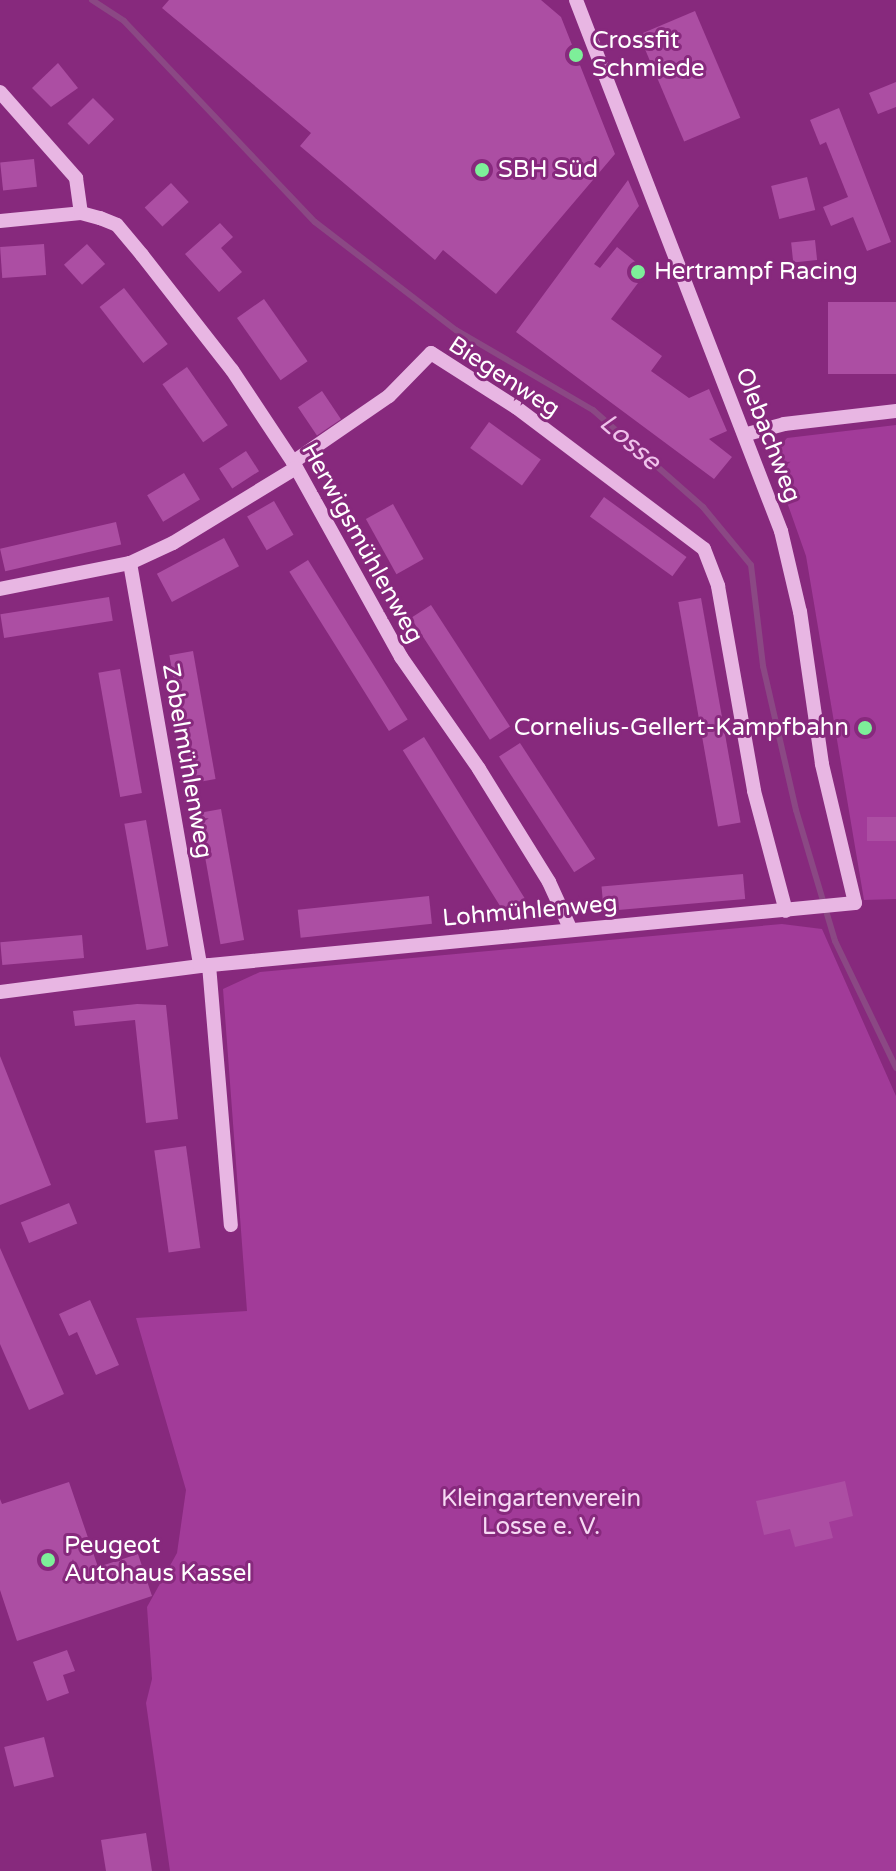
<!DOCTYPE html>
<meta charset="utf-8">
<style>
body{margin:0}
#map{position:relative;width:896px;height:1871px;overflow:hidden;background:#87297d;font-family:"Varela Round",sans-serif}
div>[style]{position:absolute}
.green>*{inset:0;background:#a23b99}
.stream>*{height:6px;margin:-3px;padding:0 3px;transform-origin:3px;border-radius:3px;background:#8b4884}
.building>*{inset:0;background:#ac4ea3;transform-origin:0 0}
.minor>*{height:14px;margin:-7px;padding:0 7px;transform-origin:7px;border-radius:7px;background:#e8b6e3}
.dots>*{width:22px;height:22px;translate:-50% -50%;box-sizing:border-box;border:4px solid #87297d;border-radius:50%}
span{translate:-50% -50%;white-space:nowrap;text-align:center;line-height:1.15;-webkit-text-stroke:6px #87297d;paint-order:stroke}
.poi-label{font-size:24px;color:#fff}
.left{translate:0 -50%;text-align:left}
.right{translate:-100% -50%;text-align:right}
.street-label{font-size:24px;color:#fff}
.park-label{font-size:24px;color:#f6d9f4}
.water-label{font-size:26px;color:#efc1eb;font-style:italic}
</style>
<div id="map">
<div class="green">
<div style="clip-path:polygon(896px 425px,896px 899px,864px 900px,806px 556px,776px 471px,776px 451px,787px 438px)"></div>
<div style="clip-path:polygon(782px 924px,822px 929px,896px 1096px,896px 1871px,170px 1871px,146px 1703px,152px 1679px,147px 1607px,177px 1553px,186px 1490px,136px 1318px,247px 1311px,223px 989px,260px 972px)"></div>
</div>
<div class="stream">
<div style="left:92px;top:0;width:38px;rotate:33deg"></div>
<div style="left:124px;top:21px;width:277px;rotate:46.5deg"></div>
<div style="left:315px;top:222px;width:178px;rotate:37.5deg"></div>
<div style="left:456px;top:330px;width:159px;rotate:30.3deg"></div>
<div style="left:593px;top:410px;width:147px;rotate:41.4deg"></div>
<div style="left:703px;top:507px;width:75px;rotate:50.4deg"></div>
<div style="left:751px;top:565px;width:102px;rotate:83.2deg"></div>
<div style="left:763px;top:666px;width:148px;rotate:77.1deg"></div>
<div style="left:796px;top:810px;width:137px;rotate:73.4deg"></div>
<div style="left:835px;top:941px;width:141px;rotate:64.3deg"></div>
</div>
<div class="building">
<div style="clip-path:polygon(169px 0,541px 0,561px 17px,615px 154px,496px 294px,443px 250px,435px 260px,300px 146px,311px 133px,162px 8px)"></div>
<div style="left:695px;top:11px;width:116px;height:61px;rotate:67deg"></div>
<div style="clip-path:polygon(58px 63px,78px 88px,51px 107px,32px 88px)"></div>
<div style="clip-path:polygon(896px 82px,896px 107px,878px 114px,869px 93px)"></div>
<div style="left:93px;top:98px;width:30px;height:36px;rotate:45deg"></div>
<div style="clip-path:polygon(839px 108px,891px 242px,867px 251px,853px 217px,831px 226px,823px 207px,848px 197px,826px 142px,820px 145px,810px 120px)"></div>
<div style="left:34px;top:159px;width:28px;height:34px;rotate:84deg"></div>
<div style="left:807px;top:177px;width:34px;height:37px;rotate:76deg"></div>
<div style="clip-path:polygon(628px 180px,639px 206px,594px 264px,600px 268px,617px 247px,647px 271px,611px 319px,662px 356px,651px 371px,689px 398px,709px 389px,727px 431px,709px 439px,732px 457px,714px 479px,516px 332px)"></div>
<div style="left:171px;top:183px;width:26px;height:36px;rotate:47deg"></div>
<div style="clip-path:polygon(220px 223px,233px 237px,221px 248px,242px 272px,219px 292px,185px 254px)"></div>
<div style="left:815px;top:240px;width:20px;height:24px;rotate:84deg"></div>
<div style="left:44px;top:244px;width:31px;height:44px;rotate:86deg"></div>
<div style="left:87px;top:244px;width:27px;height:31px;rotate:48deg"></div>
<div style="left:124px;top:288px;width:71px;height:31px;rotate:52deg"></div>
<div style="left:264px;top:299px;width:76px;height:33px;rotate:55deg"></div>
<div style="left:896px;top:302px;width:72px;height:68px;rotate:90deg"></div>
<div style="left:187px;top:367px;width:71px;height:30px;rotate:55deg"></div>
<div style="left:322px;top:391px;width:34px;height:29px;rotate:56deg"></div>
<div style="left:489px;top:422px;width:64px;height:32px;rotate:36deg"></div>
<div style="left:246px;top:451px;width:24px;height:32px;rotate:57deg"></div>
<div style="left:184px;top:473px;width:31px;height:43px;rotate:59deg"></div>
<div style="left:604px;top:497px;width:102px;height:24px;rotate:36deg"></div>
<div style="left:274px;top:501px;width:39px;height:31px;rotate:60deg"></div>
<div style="left:393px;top:504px;width:63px;height:31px;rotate:61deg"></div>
<div style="left:116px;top:522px;width:23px;height:119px;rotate:77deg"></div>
<div style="left:224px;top:538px;width:32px;height:76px;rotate:62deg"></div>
<div style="left:308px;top:560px;width:188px;height:22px;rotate:58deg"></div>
<div style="left:109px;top:597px;width:24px;height:110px;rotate:81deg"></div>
<div style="left:701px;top:598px;width:228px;height:23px;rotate:80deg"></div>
<div style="left:431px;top:605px;width:145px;height:24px;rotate:57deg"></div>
<div style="left:193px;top:651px;width:130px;height:24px;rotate:80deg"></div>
<div style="left:120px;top:669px;width:126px;height:22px;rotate:80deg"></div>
<div style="left:424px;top:737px;width:190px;height:25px;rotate:58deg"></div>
<div style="left:520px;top:743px;width:138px;height:25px;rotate:57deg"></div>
<div style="left:221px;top:809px;width:133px;height:24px;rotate:80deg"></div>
<div style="left:896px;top:817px;width:24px;height:29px;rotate:90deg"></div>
<div style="left:146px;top:820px;width:128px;height:22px;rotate:80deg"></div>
<div style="left:743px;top:874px;width:25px;height:142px;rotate:85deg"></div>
<div style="left:429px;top:896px;width:28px;height:132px;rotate:84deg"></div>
<div style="left:82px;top:935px;width:23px;height:82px;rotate:85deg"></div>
<div style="clip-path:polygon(137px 1004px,166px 1005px,178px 1119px,146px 1123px,135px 1020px,75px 1026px,73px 1011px)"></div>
<div style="clip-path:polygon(0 1056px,51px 1185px,0 1205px)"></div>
<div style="left:186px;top:1146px;width:103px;height:32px;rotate:82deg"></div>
<div style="left:69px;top:1203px;width:22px;height:52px;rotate:68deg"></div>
<div style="clip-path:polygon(0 1248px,64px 1394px,29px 1410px,0 1344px)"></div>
<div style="clip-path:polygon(90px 1300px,119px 1365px,96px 1375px,77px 1332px,69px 1336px,59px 1314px)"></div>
<div style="clip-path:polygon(845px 1481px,853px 1516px,829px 1522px,833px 1538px,795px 1547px,790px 1529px,764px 1535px,756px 1501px)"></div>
<div style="clip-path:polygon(69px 1482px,98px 1567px,138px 1554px,152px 1596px,17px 1641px,0 1590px,0 1499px,2px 1504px)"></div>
<div style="clip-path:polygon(67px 1650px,75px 1671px,63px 1675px,69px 1693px,47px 1701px,33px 1662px)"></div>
<div style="left:44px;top:1737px;width:41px;height:41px;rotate:76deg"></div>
<div style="clip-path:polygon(146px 1833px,152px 1871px,106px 1871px,101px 1840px)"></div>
</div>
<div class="minor">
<div style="left:0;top:92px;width:115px;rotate:48.5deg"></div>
<div style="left:76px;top:178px;width:35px;rotate:82deg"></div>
<div style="left:0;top:221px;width:81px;rotate:-5.6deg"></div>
<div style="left:81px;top:213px;width:20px;rotate:15deg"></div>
<div style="left:100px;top:218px;width:18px;rotate:22deg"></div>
<div style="left:117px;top:225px;width:39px;rotate:50deg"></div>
<div style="left:142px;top:255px;width:146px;rotate:52deg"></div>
<div style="left:232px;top:370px;width:110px;rotate:56.5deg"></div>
<div style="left:293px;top:462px;width:223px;rotate:61deg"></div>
<div style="left:401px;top:657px;width:136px;rotate:55.1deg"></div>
<div style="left:479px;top:769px;width:133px;rotate:58.2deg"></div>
<div style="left:549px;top:882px;width:51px;rotate:65.5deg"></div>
<div style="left:747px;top:434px;width:38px;rotate:-15deg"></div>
<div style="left:784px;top:424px;width:113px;rotate:-6.6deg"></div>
<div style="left:293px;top:462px;width:116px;rotate:-34.5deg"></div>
<div style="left:389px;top:396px;width:60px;rotate:-45.7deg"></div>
<div style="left:431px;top:353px;width:102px;rotate:32.6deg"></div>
<div style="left:517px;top:408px;width:234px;rotate:37deg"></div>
<div style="left:704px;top:549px;width:40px;rotate:69deg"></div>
<div style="left:718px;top:586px;width:208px;rotate:80deg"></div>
<div style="left:754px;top:791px;width:124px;rotate:75.1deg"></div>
<div style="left:130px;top:563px;width:409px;rotate:80.1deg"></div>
<div style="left:0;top:589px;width:133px;rotate:-11.3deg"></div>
<div style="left:130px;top:563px;width:47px;rotate:-24.9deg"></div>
<div style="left:173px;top:543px;width:144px;rotate:-31.4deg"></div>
<div style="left:209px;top:965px;width:261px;rotate:85.2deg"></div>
<div style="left:0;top:992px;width:202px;rotate:-7.4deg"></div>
<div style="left:200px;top:966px;width:658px;rotate:-5.49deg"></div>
<div style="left:855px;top:903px;width:143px;rotate:-103.4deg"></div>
<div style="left:822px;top:764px;width:154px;rotate:-98.2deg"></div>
<div style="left:800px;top:612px;width:83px;rotate:-103.2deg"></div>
<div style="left:781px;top:531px;width:569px;rotate:-111.11deg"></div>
</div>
<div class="dots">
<div style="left:576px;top:55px;background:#7def99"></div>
<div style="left:482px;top:170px;background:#7def99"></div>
<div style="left:638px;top:272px;background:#7def99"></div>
<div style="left:865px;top:728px;background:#7def99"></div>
<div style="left:48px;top:1560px;background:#7def99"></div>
</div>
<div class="poi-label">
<span class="left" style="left:592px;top:55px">Crossfit<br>Schmiede</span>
<span class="left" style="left:498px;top:170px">SBH Süd</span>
<span class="left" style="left:654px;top:272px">Hertrampf Racing</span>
<span class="right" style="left:849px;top:728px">Cornelius-Gellert-Kampfbahn</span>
<span class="left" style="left:64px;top:1560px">Peugeot<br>Autohaus Kassel</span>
</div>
<div class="street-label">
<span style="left:504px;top:377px;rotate:33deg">Biegenweg</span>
<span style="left:768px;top:435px;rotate:69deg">Olebachweg</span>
<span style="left:362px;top:543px;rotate:61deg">Herwigsmühlenweg</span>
<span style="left:187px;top:761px;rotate:80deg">Zobelmühlenweg</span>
<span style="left:530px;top:911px;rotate:-5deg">Lohmühlenweg</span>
</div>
<div class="park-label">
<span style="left:541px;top:1513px">Kleingartenverein<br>Losse e. V.</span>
</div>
<div class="water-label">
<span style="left:630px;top:442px;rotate:41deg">Losse</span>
</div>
</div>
